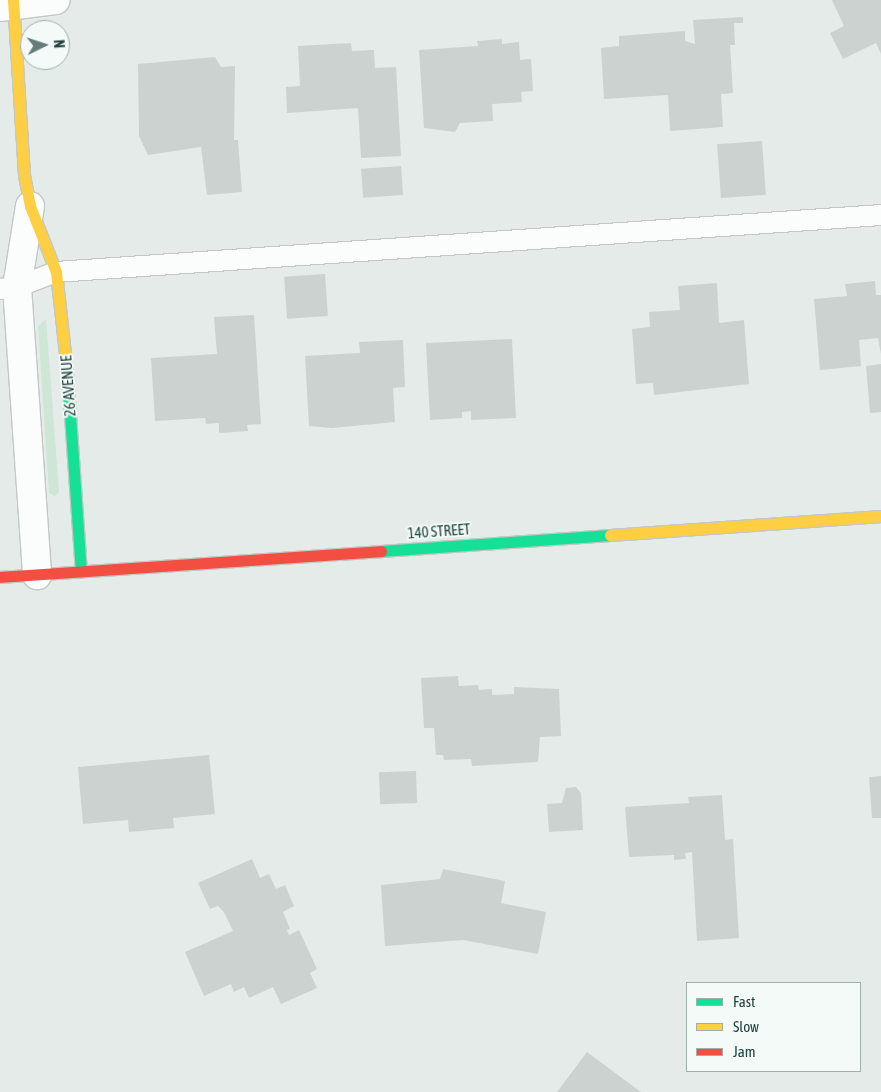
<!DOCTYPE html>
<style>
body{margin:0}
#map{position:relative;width:881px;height:1092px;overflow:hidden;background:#e5ebe9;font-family:"Asap Condensed",sans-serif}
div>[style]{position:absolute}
.green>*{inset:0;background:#cde6d7}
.building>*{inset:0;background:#ccd2d0;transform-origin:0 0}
.roads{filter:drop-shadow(1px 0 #c2c8c6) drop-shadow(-1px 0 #c2c8c6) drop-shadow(0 1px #c2c8c6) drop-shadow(0 -1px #c2c8c6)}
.lane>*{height:20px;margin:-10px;padding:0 10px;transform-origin:10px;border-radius:10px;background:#fbfcfc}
.street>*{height:28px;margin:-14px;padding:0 14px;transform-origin:14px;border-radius:14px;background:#fbfcfc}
.fast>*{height:11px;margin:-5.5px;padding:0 5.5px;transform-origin:5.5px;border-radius:5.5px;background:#16e098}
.slow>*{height:11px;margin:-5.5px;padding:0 5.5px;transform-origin:5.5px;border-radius:5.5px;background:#ffcf43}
.jam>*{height:11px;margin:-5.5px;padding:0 5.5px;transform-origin:5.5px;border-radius:5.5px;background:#f24e42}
span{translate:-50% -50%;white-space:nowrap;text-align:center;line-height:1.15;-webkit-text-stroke:4px #f3faf7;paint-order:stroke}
.street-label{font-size:15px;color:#20413c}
.legend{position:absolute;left:686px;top:982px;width:175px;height:90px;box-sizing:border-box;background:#f3faf7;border:1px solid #9fb0ac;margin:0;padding:6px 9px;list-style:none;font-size:15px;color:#20413c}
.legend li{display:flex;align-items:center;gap:10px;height:25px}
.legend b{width:25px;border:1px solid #9fb0ac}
.north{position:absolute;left:20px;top:20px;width:50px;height:50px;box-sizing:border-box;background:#f3faf7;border:1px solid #9fb0ac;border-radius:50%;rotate:86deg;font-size:14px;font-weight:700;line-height:20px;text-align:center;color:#20413c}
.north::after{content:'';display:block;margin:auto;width:18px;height:22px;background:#657c79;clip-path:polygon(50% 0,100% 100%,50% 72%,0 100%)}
</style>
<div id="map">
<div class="green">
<div style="clip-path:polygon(46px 319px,59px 492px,55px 496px,49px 493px,38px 326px)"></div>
</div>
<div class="building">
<div style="clip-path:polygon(832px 0,881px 0,881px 54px,876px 43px,843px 59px,830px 33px,844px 26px)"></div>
<div style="clip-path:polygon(743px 17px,743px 23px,734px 23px,735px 45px,730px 45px,733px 93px,721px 94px,723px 127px,670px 131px,668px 95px,604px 99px,601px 48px,619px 46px,619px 36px,685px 31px,685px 41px,695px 44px,693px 20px)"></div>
<div style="clip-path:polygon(502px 39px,502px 44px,519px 42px,520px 60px,531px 59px,533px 91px,521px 92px,522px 102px,492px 104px,493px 121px,460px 123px,455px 132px,424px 128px,419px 50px,478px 46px,477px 41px)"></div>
<div style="clip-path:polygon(351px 43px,352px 51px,374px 50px,375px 68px,396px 67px,401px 156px,361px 158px,358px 108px,287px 113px,286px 87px,300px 86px,298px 46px)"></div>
<div style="clip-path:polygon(215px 57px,221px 67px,235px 66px,234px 140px,238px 140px,242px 192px,207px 195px,201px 147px,148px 155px,139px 136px,138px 64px)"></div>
<div style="left:762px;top:141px;width:54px;height:45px;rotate:86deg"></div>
<div style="left:401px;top:166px;width:29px;height:40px;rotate:86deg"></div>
<div style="left:325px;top:274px;width:42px;height:41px;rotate:86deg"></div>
<div style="clip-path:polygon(875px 281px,876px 295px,881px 295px,881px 354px,878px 338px,859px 340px,861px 366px,820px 370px,814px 299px,847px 296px,845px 284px)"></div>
<div style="clip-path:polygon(717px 283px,719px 323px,744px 320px,749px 384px,654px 395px,653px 383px,636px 384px,632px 329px,650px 327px,649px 312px,680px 310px,678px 286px)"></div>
<div style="clip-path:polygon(254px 315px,261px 424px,247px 425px,248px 431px,219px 433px,219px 423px,206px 424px,205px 418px,155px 421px,151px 358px,217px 354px,214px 317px)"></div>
<div style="clip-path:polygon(512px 339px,516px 418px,471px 420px,471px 411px,462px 412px,462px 418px,430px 420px,426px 343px)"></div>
<div style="clip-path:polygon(403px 340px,405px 387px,393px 388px,395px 422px,332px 428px,309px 426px,305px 356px,360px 353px,359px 342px)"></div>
<div style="clip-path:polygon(881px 364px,881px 412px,870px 413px,866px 366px)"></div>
<div style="clip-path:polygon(458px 676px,459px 686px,478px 685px,479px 690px,492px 689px,492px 695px,514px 694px,514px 687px,559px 689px,561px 736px,540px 737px,538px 762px,472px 766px,471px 759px,444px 760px,443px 755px,436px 755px,434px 728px,424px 728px,421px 678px)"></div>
<div style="clip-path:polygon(209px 755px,215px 814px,173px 818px,174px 828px,129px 832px,128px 820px,83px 824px,78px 767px)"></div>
<div style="left:416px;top:771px;width:32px;height:37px;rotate:88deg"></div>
<div style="clip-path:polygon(881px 776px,881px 818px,872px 818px,869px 777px)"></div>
<div style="clip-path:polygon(576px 787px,581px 793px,583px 830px,549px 832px,547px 804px,562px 803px,566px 788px)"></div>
<div style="clip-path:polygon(722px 795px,725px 840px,733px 839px,739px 938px,697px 941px,692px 852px,685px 853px,686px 859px,674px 860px,674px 855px,629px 857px,625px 807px,689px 803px,688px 797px)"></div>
<div style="clip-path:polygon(252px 859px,260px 878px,269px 874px,276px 889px,285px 885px,294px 906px,283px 912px,290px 929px,287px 930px,289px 935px,299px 930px,317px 969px,310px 973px,317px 988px,281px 1004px,273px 987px,249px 998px,244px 987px,234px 992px,231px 984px,204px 996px,185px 952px,233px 931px,224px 912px,218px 906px,210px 909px,198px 883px)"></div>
<div style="clip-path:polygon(443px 869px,505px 881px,501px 903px,546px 912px,538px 954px,463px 940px,385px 946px,381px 885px,440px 879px)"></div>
<div style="clip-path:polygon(587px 1052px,641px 1092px,557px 1092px)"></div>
</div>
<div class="roads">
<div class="lane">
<div style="left:0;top:289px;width:17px;rotate:-7deg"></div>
<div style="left:17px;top:287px;width:42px;rotate:-21deg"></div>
<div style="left:56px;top:272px;width:827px;rotate:-3.95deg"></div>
</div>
<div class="street">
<div style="left:0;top:7px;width:56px;rotate:-7.1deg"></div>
<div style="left:30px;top:206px;width:82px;rotate:99.1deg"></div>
<div style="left:17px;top:287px;width:289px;rotate:86deg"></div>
</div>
<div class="fast">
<div style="left:67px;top:372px;width:200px;rotate:86deg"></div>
<div style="left:381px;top:551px;width:230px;rotate:-4deg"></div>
</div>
<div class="slow">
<div style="left:13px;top:0;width:175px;rotate:86.4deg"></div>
<div style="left:24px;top:175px;width:32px;rotate:79deg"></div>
<div style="left:30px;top:206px;width:71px;rotate:68.5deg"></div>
<div style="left:56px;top:272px;width:101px;rotate:83.7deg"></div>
<div style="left:610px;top:535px;width:272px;rotate:-4deg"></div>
</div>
<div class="jam">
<div style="left:0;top:577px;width:382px;rotate:-3.9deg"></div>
</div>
</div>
<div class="street-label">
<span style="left:68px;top:386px;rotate:-94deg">26 AVENUE</span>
<span style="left:439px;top:531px;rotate:-4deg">140 STREET</span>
</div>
<ul class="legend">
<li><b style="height:6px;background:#16e098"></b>Fast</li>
<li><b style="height:6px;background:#ffcf43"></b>Slow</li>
<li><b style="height:6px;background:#f24e42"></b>Jam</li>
</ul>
<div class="north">N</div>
</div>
